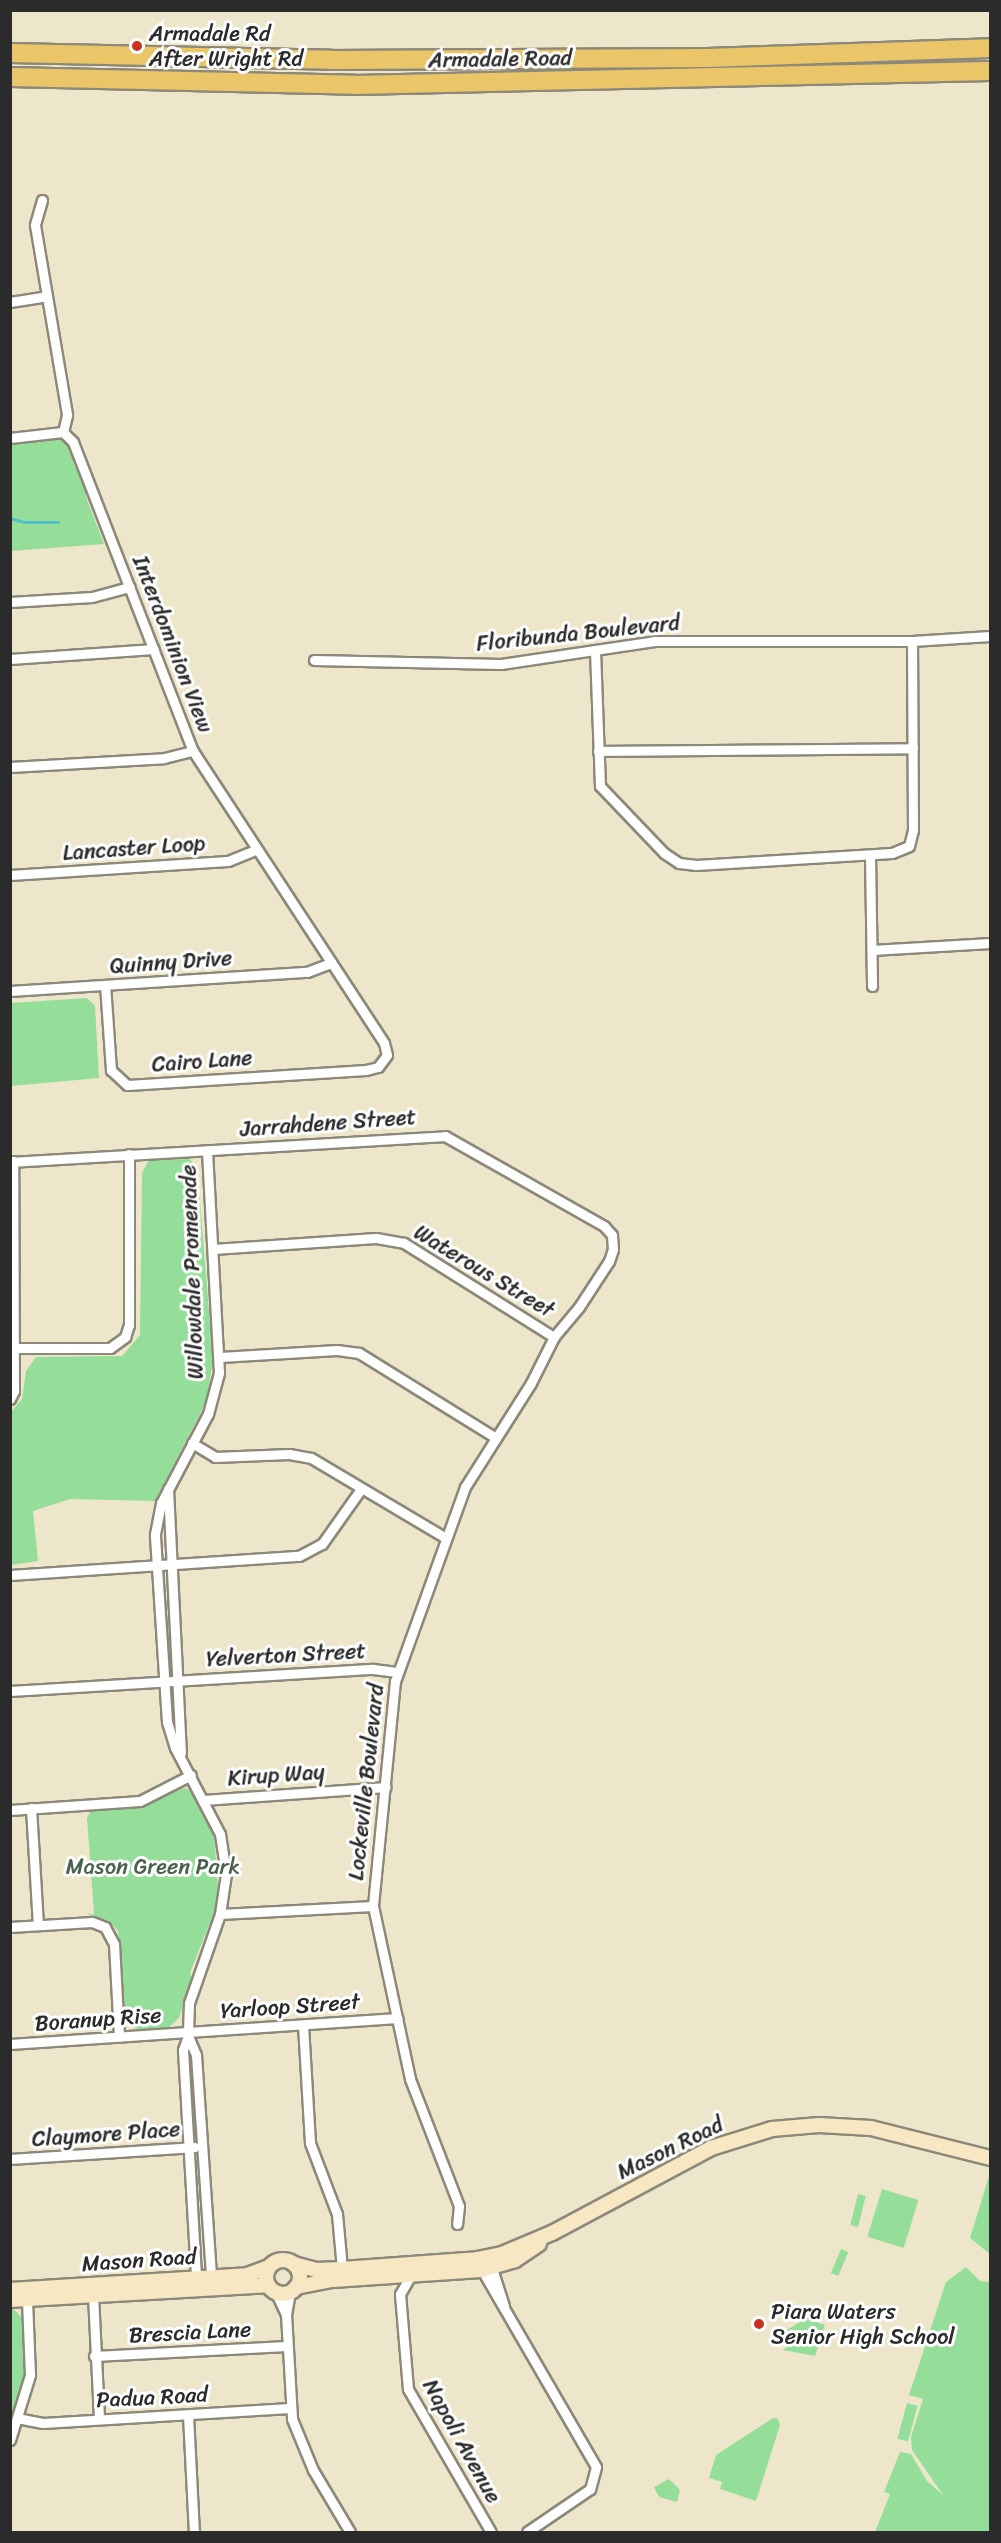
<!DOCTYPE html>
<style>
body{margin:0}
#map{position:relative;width:1001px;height:2543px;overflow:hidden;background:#eee6ca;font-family:Sriracha,sans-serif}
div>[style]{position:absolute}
.green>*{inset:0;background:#94de9a;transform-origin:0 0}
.stream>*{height:3px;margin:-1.5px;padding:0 1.5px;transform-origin:1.5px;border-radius:1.5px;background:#52c0c8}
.roads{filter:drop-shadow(2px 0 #8c887a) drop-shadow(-2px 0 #8c887a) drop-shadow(0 2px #8c887a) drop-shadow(0 -2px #8c887a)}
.street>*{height:9px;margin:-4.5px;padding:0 4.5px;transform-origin:4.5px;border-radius:4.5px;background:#fff}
.secondary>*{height:14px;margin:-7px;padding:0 7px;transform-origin:7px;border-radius:7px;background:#f7e8c3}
.secondary>.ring{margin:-7px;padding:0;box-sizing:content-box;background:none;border:14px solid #f7e8c3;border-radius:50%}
.highway>*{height:18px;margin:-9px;padding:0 9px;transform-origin:9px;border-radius:9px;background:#eac669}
.dots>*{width:16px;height:16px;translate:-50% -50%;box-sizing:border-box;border:3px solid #fff;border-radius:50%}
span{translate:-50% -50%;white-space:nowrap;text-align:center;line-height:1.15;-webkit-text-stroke:6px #fff;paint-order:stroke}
.poi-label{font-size:22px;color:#2b2b2b}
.left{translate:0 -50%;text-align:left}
.street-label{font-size:22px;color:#2b2b2b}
.park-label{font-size:22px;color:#4a614c}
.frame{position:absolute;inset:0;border:12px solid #2b2b2b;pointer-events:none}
</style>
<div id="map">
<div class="green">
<div style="clip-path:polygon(48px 436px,63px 439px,72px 449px,74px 465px,86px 487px,86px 497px,104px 544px,11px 551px,11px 443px)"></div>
<div style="clip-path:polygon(87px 998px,95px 1006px,99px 1078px,11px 1086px,11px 1003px)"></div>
<div style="clip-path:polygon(189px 1159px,197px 1166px,213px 1359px,207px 1400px,155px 1501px,70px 1499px,33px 1511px,38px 1561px,11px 1565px,10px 1413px,22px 1399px,26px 1371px,36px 1357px,122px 1356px,140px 1335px,142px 1173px,149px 1160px)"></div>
<div style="clip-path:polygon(185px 1788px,196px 1794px,214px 1832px,219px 1900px,190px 1973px,192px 1978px,179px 2018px,168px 2028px,139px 2030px,128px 2023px,124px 2012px,118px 1931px,109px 1921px,86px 1914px,94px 1914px,87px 1818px,92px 1809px,135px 1806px)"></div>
<div style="clip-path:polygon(989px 2176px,990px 2176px,990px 2254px,970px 2238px)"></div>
<div style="left:882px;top:2189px;width:38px;height:50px;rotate:17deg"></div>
<div style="left:858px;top:2194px;width:8px;height:32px;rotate:14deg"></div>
<div style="left:841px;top:2249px;width:8px;height:26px;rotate:23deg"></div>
<div style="clip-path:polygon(966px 2267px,980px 2281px,990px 2282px,990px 2532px,875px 2532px,890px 2494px,884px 2492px,900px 2452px,911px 2454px,927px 2481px,943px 2495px,912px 2450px,911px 2437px,923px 2399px,909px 2395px,946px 2282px)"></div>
<div style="clip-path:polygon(11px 2306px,22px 2318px,26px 2368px,11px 2422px)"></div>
<div style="clip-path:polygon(815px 2313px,813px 2321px,825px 2325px,815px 2356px,783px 2350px,787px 2347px,780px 2334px)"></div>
<div style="left:907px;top:2403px;width:11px;height:37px;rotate:15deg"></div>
<div style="clip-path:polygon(773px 2418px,778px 2419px,780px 2425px,756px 2501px,720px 2489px,722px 2482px,709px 2478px,716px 2455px)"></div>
<div style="clip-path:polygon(669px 2479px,680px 2490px,677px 2502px,659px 2497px,654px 2487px)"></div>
</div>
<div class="stream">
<div style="left:10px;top:518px;width:15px;rotate:16deg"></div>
<div style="left:24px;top:522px;width:34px"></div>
</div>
<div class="roads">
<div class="street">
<div style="left:42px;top:200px;width:26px;rotate:106deg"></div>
<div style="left:35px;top:225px;width:193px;rotate:80.4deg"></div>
<div style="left:67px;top:415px;width:17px;rotate:103deg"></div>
<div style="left:63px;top:432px;width:14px;rotate:45deg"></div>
<div style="left:73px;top:442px;width:331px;rotate:68.8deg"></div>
<div style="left:193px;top:751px;width:349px;rotate:56.8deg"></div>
<div style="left:384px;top:1043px;width:12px;rotate:76deg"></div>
<div style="left:387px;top:1055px;width:15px;rotate:127deg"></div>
<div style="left:378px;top:1067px;width:12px;rotate:166deg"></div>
<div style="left:366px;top:1070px;width:239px;rotate:176.4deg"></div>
<div style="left:127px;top:1085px;width:22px;rotate:-137deg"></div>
<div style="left:111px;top:1070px;width:85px;rotate:-94deg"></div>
<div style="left:10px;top:302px;width:37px;rotate:-9deg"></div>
<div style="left:10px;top:438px;width:53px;rotate:-6.5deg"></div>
<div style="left:10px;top:602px;width:82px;rotate:-3.5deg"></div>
<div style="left:92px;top:597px;width:39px;rotate:-15deg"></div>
<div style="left:595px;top:650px;width:136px;rotate:87.9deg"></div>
<div style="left:600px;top:786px;width:93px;rotate:46.3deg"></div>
<div style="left:664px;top:853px;width:18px;rotate:34deg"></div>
<div style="left:679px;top:863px;width:17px;rotate:7deg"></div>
<div style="left:696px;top:865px;width:196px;rotate:-3.5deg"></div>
<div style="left:892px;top:853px;width:18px;rotate:-22deg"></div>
<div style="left:909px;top:846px;width:16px;rotate:-76deg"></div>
<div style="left:913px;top:830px;width:189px;rotate:-90.3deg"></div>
<div style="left:10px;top:659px;width:144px;rotate:-4deg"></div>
<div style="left:314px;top:660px;width:187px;rotate:1.2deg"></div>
<div style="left:501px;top:664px;width:155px;rotate:-8.5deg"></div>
<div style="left:654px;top:641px;width:258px"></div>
<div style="left:912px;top:641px;width:78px;rotate:-3.7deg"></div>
<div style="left:598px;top:751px;width:315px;rotate:-0.5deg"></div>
<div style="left:10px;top:767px;width:154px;rotate:-3.3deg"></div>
<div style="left:164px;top:758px;width:30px;rotate:-14deg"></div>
<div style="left:870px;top:855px;width:131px;rotate:89.1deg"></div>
<div style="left:10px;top:875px;width:218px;rotate:-3.7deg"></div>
<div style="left:228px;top:861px;width:31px;rotate:-22deg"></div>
<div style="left:872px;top:950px;width:118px;rotate:-3.4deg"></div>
<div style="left:10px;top:991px;width:298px;rotate:-3.7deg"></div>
<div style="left:307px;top:972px;width:26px;rotate:-21deg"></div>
<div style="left:10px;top:1162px;width:436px;rotate:-3.4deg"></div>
<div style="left:445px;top:1136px;width:183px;rotate:29.5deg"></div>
<div style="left:604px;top:1226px;width:12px;rotate:48deg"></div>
<div style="left:612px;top:1235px;width:14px;rotate:86deg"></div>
<div style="left:613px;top:1249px;width:13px;rotate:108deg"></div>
<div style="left:609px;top:1261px;width:55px;rotate:123.1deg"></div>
<div style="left:579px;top:1307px;width:39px;rotate:130deg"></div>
<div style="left:554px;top:1337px;width:51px;rotate:116.6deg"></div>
<div style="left:531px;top:1383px;width:123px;rotate:122.4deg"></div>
<div style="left:465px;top:1487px;width:206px;rotate:109.8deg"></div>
<div style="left:395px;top:1681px;width:226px;rotate:95.6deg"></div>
<div style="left:373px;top:1906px;width:177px;rotate:77.9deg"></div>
<div style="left:410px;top:2079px;width:136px;rotate:68.9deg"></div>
<div style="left:459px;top:2206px;width:18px;rotate:96deg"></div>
<div style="left:213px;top:1249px;width:163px;rotate:-3.9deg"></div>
<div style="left:376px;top:1238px;width:28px;rotate:10deg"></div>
<div style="left:404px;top:1243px;width:177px;rotate:32.1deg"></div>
<div style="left:14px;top:1348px;width:96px"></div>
<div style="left:110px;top:1348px;width:19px;rotate:-36deg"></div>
<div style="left:125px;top:1337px;width:13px;rotate:-72deg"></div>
<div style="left:129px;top:1325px;width:171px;rotate:-90deg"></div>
<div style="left:220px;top:1357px;width:117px;rotate:-3.4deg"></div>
<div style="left:337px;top:1350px;width:22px;rotate:8deg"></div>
<div style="left:359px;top:1353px;width:161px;rotate:31.8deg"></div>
<div style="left:10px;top:1399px;width:9px;rotate:-63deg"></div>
<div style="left:14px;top:1391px;width:230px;rotate:-90.2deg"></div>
<div style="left:192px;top:1443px;width:27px;rotate:31deg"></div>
<div style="left:215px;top:1457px;width:74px;rotate:-2.3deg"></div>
<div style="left:289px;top:1454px;width:22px;rotate:10deg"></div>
<div style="left:311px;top:1458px;width:155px;rotate:30.7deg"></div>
<div style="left:168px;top:1489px;width:264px;rotate:87.2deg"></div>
<div style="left:10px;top:1575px;width:290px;rotate:-3.8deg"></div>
<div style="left:299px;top:1556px;width:26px;rotate:-28deg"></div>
<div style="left:322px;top:1544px;width:67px;rotate:-54.7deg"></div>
<div style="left:10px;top:1691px;width:364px;rotate:-3.5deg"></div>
<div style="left:373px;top:1669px;width:24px;rotate:7deg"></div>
<div style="left:204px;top:1800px;width:182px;rotate:-4.1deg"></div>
<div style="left:31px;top:1808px;width:117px;rotate:86.6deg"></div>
<div style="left:10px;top:1810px;width:130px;rotate:-4deg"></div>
<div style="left:140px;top:1801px;width:57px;rotate:-27deg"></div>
<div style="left:220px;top:1914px;width:153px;rotate:-3deg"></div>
<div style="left:10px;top:1927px;width:82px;rotate:-3.5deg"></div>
<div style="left:92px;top:1922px;width:14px;rotate:21deg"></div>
<div style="left:105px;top:1927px;width:19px;rotate:62deg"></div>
<div style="left:114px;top:1944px;width:93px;rotate:86.9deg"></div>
<div style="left:303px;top:2025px;width:118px;rotate:86.6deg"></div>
<div style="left:310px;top:2143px;width:76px;rotate:69.2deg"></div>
<div style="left:337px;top:2214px;width:55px;rotate:84.8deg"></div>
<div style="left:188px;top:2036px;width:21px;rotate:67deg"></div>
<div style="left:196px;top:2055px;width:223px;rotate:86.1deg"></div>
<div style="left:188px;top:2036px;width:15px;rotate:110deg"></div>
<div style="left:183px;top:2050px;width:228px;rotate:86.7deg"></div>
<div style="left:188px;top:2036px;width:4px;rotate:-90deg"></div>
<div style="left:188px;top:2032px;width:210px;rotate:-3.8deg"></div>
<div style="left:10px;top:2044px;width:178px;rotate:-3.9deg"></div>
<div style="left:188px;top:2032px;width:29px;rotate:-88deg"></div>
<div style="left:189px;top:2003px;width:94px;rotate:-70.8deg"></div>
<div style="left:220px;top:1914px;width:40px;rotate:-81.5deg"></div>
<div style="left:226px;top:1874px;width:40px;rotate:-98.5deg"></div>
<div style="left:220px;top:1834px;width:97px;rotate:-117.6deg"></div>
<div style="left:175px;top:1748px;width:27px;rotate:-107deg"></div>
<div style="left:167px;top:1722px;width:188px;rotate:-93.7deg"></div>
<div style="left:155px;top:1534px;width:32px;rotate:-79deg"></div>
<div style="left:161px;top:1503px;width:101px;rotate:-62.2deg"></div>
<div style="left:208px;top:1414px;width:42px;rotate:-75deg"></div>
<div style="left:219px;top:1373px;width:223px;rotate:-93.1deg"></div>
<div style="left:10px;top:2159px;width:185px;rotate:-3.7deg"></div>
<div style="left:490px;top:2262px;width:46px;rotate:72.3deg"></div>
<div style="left:479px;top:2265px;width:233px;rotate:59.9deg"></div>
<div style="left:596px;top:2467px;width:23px;rotate:105deg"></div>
<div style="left:590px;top:2489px;width:76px;rotate:145.7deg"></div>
<div style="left:411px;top:2275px;width:22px;rotate:120deg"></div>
<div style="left:400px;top:2294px;width:95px;rotate:85.2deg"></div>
<div style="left:408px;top:2389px;width:165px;rotate:59.9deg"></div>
<div style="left:290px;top:2292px;width:22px;rotate:100deg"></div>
<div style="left:286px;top:2314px;width:105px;rotate:86.7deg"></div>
<div style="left:292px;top:2419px;width:55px;rotate:67.6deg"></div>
<div style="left:313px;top:2470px;width:72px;rotate:59.2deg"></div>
<div style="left:276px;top:2293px;width:23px;rotate:65deg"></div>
<div style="left:93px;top:2295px;width:124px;rotate:87.2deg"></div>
<div style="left:94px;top:2356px;width:193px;rotate:-3deg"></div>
<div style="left:188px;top:2415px;width:117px;rotate:87.1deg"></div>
<div style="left:17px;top:2418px;width:26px;rotate:11deg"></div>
<div style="left:43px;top:2423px;width:247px;rotate:-3.5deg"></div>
<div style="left:10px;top:2440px;width:68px;rotate:-72.9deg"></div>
<div style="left:30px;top:2375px;width:76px;rotate:-92.3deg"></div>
</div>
<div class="secondary">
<div class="ring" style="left:266px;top:2260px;width:20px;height:20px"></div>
<div style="left:294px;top:2264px;width:23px;rotate:15deg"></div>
<div style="left:316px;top:2270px;width:26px;rotate:-2deg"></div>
<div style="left:342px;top:2269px;width:135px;rotate:-4.2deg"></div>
<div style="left:477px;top:2259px;width:25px;rotate:-11deg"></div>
<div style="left:502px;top:2254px;width:54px;rotate:-22.8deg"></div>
<div style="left:552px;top:2233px;width:180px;rotate:-28.1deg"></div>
<div style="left:711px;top:2148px;width:64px;rotate:-17.3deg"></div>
<div style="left:772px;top:2129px;width:47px;rotate:-4.9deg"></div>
<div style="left:819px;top:2125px;width:52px;rotate:3.3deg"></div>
<div style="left:871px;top:2128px;width:123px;rotate:14.1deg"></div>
<div style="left:296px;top:2287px;width:38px;rotate:-11deg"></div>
<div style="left:333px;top:2280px;width:148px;rotate:-3.9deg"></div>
<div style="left:481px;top:2270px;width:35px;rotate:-16deg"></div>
<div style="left:515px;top:2260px;width:29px;rotate:-34deg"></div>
<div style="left:10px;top:2290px;width:237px;rotate:-3.6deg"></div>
<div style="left:247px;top:2275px;width:23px;rotate:-20deg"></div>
<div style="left:10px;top:2300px;width:258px;rotate:-3.3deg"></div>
</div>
<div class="highway">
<div style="left:10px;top:53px;width:322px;rotate:1.2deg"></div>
<div style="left:332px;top:60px;width:375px;rotate:-0.3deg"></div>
<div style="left:707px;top:58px;width:283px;rotate:-2deg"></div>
<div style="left:10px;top:77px;width:345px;rotate:1.3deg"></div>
<div style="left:355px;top:85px;width:635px;rotate:-1.26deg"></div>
</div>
</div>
<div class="dots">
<div style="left:137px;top:46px;background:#c8321e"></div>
<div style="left:759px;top:2324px;background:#c8321e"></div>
</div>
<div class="poi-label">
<span class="left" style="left:149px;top:46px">Armadale Rd<br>After Wright Rd</span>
<span class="left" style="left:771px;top:2324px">Piara Waters<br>Senior High School</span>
</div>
<div class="street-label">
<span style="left:500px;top:59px;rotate:-1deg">Armadale Road</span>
<span style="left:578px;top:633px;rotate:-6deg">Floribunda Boulevard</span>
<span style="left:173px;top:644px;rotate:69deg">Interdominion View</span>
<span style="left:134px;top:848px;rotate:-4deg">Lancaster Loop</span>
<span style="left:171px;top:962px;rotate:-4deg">Quinny Drive</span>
<span style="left:202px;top:1061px;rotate:-4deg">Cairo Lane</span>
<span style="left:328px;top:1123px;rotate:-4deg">Jarrahdene Street</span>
<span style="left:484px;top:1271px;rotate:31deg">Waterous Street</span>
<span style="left:192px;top:1272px;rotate:-92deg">Willowdale Promenade</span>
<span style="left:286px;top:1655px;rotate:-3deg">Yelverton Street</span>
<span style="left:276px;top:1775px;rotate:-4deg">Kirup Way</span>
<span style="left:366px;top:1782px;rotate:-84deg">Lockeville Boulevard</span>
<span style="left:290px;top:2006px;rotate:-4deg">Yarloop Street</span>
<span style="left:98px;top:2019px;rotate:-4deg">Boranup Rise</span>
<span style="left:106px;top:2134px;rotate:-4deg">Claymore Place</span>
<span style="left:670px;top:2148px;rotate:-26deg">Mason Road</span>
<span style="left:139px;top:2260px;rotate:-4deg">Mason Road</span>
<span style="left:190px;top:2332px;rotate:-3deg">Brescia Lane</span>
<span style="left:152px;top:2397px;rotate:-3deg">Padua Road</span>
<span style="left:462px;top:2441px;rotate:61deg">Napoli Avenue</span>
</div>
<div class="park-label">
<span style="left:153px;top:1867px">Mason Green Park</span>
</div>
<div class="frame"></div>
</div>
